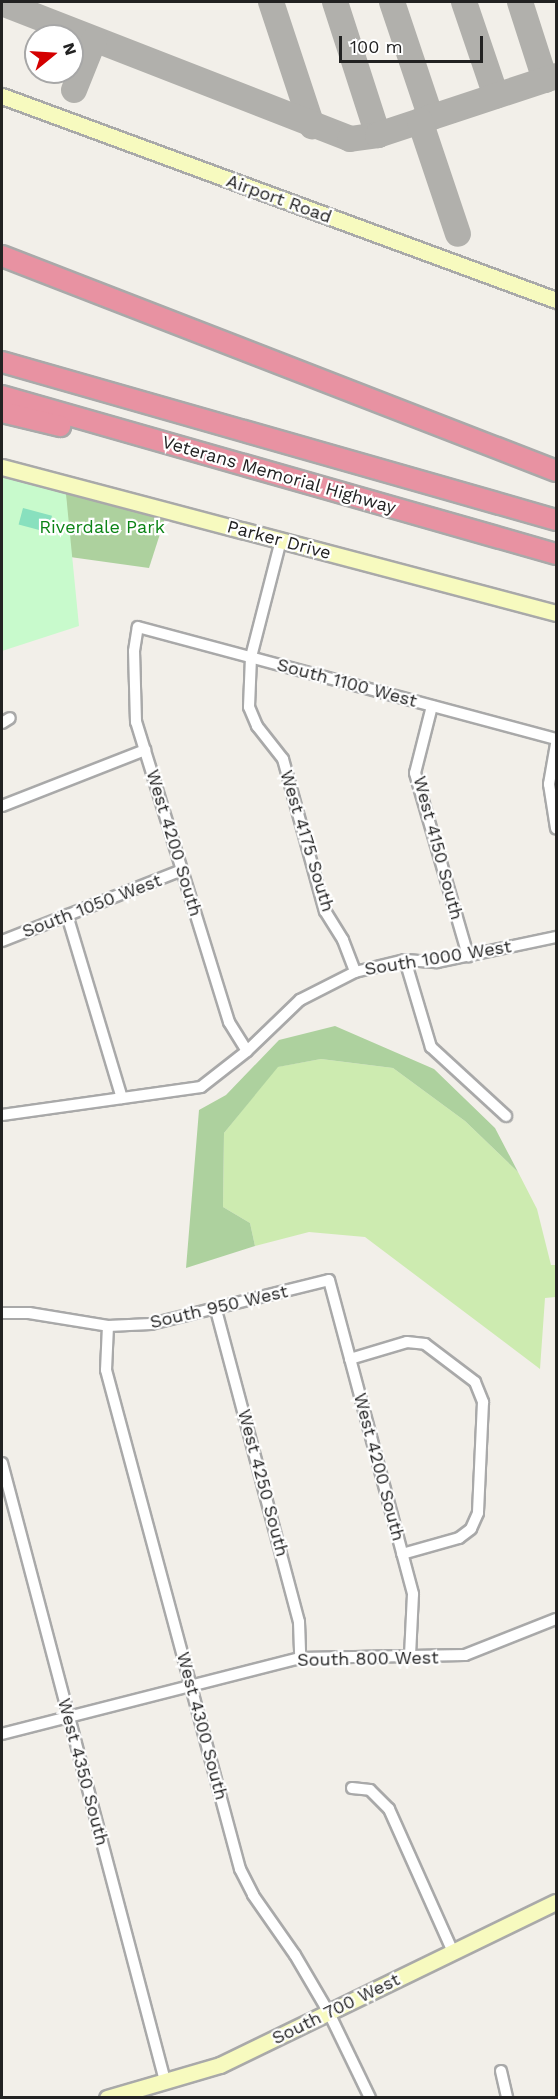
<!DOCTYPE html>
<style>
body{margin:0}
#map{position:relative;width:558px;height:2099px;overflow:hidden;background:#f2efe9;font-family:"Work Sans",sans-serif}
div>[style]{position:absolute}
.grass>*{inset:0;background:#cdebb0}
.forest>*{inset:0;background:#add19e}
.park>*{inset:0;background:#c8facc}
.pitch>*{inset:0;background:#88e0be;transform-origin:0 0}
.taxiway>*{height:26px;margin:-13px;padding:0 13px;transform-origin:13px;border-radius:13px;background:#b1b0ac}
.roads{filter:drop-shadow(2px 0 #a9a9a9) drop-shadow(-2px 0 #a9a9a9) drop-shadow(0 2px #a9a9a9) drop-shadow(0 -2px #a9a9a9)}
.street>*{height:10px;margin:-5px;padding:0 5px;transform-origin:5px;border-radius:5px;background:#fff}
.secondary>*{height:15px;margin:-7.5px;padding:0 7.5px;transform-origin:7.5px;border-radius:7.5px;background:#f7fabf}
.highway>*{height:20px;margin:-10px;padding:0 10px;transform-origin:10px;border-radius:10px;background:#e892a2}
span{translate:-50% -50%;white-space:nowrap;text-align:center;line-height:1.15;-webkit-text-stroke:4.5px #fff;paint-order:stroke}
.street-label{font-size:18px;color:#222}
.park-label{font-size:18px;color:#0c8416}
.frame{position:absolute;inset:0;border:3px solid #222;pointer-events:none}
.north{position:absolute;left:24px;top:24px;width:60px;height:60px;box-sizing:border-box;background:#fff;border:2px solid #a7a7a7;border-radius:50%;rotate:72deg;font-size:16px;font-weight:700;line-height:24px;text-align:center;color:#222}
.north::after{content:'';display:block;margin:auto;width:21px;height:27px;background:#d40000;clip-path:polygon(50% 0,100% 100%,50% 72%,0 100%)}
.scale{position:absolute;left:339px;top:36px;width:144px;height:27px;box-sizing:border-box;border:3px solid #222;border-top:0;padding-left:8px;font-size:18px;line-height:21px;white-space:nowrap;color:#222;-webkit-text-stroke:4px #fff;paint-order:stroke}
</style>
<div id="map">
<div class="grass">
<div style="clip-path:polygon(321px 1059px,393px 1068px,465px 1121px,518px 1172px,537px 1209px,551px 1265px,556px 1265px,556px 1297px,545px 1298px,540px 1369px,365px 1237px,309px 1232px,255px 1246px,250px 1223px,223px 1207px,224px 1133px,277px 1067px)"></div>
</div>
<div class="forest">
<div style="clip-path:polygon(65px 484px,168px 509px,149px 568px,70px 557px)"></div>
<div style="clip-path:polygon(335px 1026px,434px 1069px,495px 1128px,518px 1172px,465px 1121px,393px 1068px,321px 1059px,278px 1067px,224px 1133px,223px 1207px,250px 1223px,255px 1246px,186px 1268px,199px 1110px,226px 1095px,279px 1040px)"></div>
</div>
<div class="park">
<div style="clip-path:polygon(2px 471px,65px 484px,79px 626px,2px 651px)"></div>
</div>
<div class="pitch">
<div style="left:23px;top:508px;width:30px;height:17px;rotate:15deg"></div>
</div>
<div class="taxiway">
<div style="left:271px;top:2px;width:131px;rotate:71.7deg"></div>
<div style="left:335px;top:2px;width:140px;rotate:72.1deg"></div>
<div style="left:392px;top:2px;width:122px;rotate:71.4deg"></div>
<div style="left:464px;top:2px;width:99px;rotate:71.2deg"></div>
<div style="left:520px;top:2px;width:82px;rotate:72.2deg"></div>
<div style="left:2px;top:3px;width:374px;rotate:21.3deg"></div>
<div style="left:350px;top:139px;width:28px;rotate:-8deg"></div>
<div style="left:378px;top:135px;width:188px;rotate:-18.3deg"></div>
<div style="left:74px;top:90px;width:54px;rotate:-68.2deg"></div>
<div style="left:420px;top:121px;width:119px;rotate:71.4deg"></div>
</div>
<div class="roads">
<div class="street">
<div style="left:281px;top:540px;width:121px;rotate:104.4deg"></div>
<div style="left:251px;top:657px;width:50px;rotate:92.3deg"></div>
<div style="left:249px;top:707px;width:21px;rotate:67deg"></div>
<div style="left:257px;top:726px;width:42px;rotate:51.8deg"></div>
<div style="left:283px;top:759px;width:158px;rotate:74.6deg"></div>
<div style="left:325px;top:911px;width:34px;rotate:58deg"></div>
<div style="left:343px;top:940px;width:34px;rotate:69deg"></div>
<div style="left:432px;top:706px;width:69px;rotate:104.2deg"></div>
<div style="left:415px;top:773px;width:191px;rotate:73.8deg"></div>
<div style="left:2px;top:723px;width:9px;rotate:-32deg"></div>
<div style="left:556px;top:744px;width:41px;rotate:99.9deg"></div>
<div style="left:549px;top:784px;width:45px;rotate:81deg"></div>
<div style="left:2px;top:806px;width:154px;rotate:-21.4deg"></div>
<div style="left:67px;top:915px;width:191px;rotate:73.3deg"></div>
<div style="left:2px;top:941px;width:193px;rotate:-21.5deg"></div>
<div style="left:405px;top:960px;width:91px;rotate:73.4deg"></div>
<div style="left:431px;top:1047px;width:102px;rotate:42.6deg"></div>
<div style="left:247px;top:1051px;width:34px;rotate:-122deg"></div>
<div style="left:229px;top:1022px;width:314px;rotate:-107.2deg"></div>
<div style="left:136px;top:722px;width:71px;rotate:-91.6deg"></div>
<div style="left:134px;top:651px;width:24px;rotate:-81deg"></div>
<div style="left:138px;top:627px;width:433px;rotate:15deg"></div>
<div style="left:2px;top:1115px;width:201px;rotate:-8deg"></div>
<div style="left:201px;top:1087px;width:58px;rotate:-38deg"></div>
<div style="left:247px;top:1051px;width:74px;rotate:-43.9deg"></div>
<div style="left:300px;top:1000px;width:62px;rotate:-27deg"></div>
<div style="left:355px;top:972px;width:51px;rotate:-13.5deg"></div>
<div style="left:405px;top:960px;width:32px;rotate:4deg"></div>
<div style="left:437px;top:962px;width:122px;rotate:-11.9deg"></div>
<div style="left:216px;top:1310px;width:323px;rotate:75.1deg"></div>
<div style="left:299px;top:1622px;width:36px;rotate:88deg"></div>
<div style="left:2px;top:1313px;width:27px"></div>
<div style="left:29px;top:1313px;width:80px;rotate:9.3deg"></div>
<div style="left:108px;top:1326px;width:43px;rotate:-2.7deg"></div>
<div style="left:151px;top:1324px;width:183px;rotate:-13.9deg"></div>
<div style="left:329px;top:1280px;width:325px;rotate:75deg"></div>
<div style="left:413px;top:1594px;width:62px;rotate:92.8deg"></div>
<div style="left:108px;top:1326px;width:44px;rotate:92.6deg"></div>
<div style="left:106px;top:1370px;width:517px;rotate:74.97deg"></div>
<div style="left:240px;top:1869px;width:29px;rotate:63deg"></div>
<div style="left:253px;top:1895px;width:73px;rotate:55deg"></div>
<div style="left:295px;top:1955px;width:67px;rotate:59.6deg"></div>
<div style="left:329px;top:2013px;width:94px;rotate:64.2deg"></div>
<div style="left:350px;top:1359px;width:59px;rotate:-16.6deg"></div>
<div style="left:407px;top:1342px;width:18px;rotate:6deg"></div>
<div style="left:425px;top:1344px;width:63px;rotate:37.2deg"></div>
<div style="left:475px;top:1382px;width:22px;rotate:68deg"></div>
<div style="left:483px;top:1402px;width:111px;rotate:92.6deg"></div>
<div style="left:478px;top:1513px;width:17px;rotate:114deg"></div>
<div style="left:471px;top:1529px;width:15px;rotate:143deg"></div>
<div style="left:459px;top:1538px;width:59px;rotate:164.3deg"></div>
<div style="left:2px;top:1463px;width:639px;rotate:75.22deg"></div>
<div style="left:2px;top:1734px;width:308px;rotate:-14.3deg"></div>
<div style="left:300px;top:1658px;width:165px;rotate:-1deg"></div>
<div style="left:465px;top:1655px;width:98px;rotate:-21.6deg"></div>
<div style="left:352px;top:1788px;width:18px;rotate:6deg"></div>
<div style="left:370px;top:1790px;width:27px;rotate:45deg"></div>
<div style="left:389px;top:1809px;width:157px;rotate:65.9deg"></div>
<div style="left:501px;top:2071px;width:28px;rotate:77deg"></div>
</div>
<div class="secondary">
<div style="left:2px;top:96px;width:590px;rotate:20.22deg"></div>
<div style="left:2px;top:467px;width:573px;rotate:14.76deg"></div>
<div style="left:107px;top:2098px;width:118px;rotate:-16.3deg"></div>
<div style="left:220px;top:2065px;width:373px;rotate:-25.9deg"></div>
</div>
<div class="highway">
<div style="left:2px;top:256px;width:594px;rotate:21.21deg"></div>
<div style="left:2px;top:362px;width:576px;rotate:15.92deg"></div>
<div style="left:2px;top:396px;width:576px;rotate:15.92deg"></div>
<div style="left:2px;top:412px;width:60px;rotate:13.6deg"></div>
</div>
</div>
<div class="street-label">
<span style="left:279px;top:199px;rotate:20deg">Airport Road</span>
<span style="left:279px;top:475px;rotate:16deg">Veterans Memorial Highway</span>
<span style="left:279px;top:540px;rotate:15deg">Parker Drive</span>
<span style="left:347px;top:683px;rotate:15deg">South 1100 West</span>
<span style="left:307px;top:841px;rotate:73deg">West 4175 South</span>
<span style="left:174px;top:843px;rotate:73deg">West 4200 South</span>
<span style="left:438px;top:848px;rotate:75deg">West 4150 South</span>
<span style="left:92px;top:906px;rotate:-21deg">South 1050 West</span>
<span style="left:438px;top:958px;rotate:-9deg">South 1000 West</span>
<span style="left:219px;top:1307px;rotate:-13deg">South 950 West</span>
<span style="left:379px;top:1467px;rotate:75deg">West 4200 South</span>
<span style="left:263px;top:1483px;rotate:75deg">West 4250 South</span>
<span style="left:368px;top:1659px;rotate:-1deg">South 800 West</span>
<span style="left:202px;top:1726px;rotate:75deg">West 4300 South</span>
<span style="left:83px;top:1772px;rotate:75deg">West 4350 South</span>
<span style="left:336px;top:2009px;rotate:-26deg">South 700 West</span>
</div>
<div class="park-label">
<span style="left:102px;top:527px">Riverdale Park</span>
</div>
<div class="frame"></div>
<div class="north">N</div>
<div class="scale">100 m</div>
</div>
